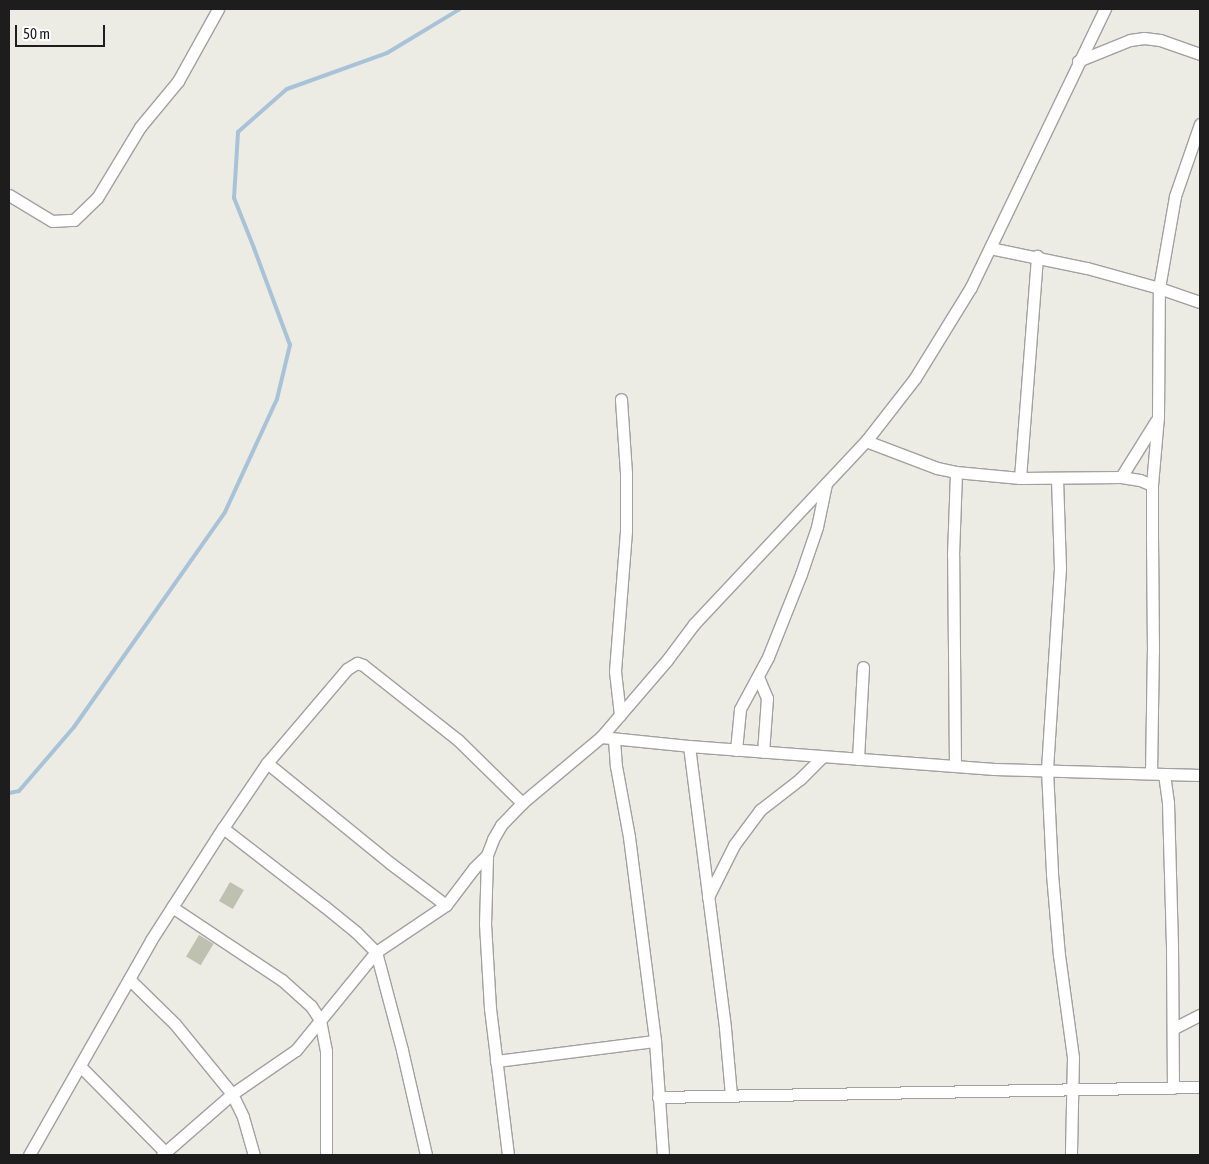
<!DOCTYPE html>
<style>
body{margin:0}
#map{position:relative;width:1209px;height:1164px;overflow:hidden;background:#edece4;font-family:"Asap Condensed",sans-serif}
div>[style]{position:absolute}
.construction>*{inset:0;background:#bec1b0;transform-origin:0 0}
.stream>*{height:4px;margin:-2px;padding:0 2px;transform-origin:2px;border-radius:2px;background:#a8c3d7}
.roads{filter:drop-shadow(1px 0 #a1a1a1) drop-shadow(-1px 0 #a1a1a1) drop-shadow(0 1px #a1a1a1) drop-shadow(0 -1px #a1a1a1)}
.minor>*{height:11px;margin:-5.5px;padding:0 5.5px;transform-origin:5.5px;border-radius:5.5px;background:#fff}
span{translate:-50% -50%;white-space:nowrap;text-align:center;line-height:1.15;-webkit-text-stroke:5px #fff;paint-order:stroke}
.frame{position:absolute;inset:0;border:10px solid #1d1d1d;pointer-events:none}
.scale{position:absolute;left:15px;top:25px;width:90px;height:22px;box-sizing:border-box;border:2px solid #1d1d1d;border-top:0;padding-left:6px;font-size:15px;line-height:18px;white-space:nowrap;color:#1d1d1d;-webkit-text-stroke:4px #fff;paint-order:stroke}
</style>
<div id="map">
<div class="construction">
<div style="left:230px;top:882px;width:16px;height:22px;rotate:30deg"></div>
<div style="left:199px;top:935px;width:17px;height:25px;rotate:31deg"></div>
</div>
<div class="stream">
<div style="left:9px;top:793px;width:10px;rotate:-11deg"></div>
<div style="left:19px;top:791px;width:84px;rotate:-49.3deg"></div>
<div style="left:74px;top:727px;width:263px;rotate:-54.9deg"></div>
<div style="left:225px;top:512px;width:124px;rotate:-65.3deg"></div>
<div style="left:277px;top:399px;width:56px;rotate:-76.5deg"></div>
<div style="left:290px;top:345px;width:103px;rotate:-110.4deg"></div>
<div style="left:254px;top:248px;width:54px;rotate:-111.8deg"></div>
<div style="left:234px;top:198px;width:66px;rotate:-86.5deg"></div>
<div style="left:238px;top:132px;width:65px;rotate:-41.3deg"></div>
<div style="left:287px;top:89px;width:106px;rotate:-19.8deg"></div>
<div style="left:387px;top:53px;width:85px;rotate:-31.1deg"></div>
</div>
<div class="roads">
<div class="minor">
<div style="left:1078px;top:61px;width:56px;rotate:-22deg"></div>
<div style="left:1130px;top:40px;width:14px;rotate:-8deg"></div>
<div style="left:1144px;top:38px;width:16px;rotate:7deg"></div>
<div style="left:1160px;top:40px;width:42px;rotate:19.3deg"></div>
<div style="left:9px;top:195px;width:50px;rotate:31.2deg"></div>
<div style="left:52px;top:221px;width:22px;rotate:-3deg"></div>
<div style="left:74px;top:220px;width:32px;rotate:-44deg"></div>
<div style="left:97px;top:198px;width:83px;rotate:-58.8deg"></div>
<div style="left:140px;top:127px;width:60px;rotate:-50.4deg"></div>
<div style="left:178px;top:81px;width:82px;rotate:-60.9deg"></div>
<div style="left:990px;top:248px;width:99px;rotate:11.7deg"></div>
<div style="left:1087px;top:268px;width:75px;rotate:15.5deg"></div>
<div style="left:1159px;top:288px;width:43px;rotate:18.9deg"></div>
<div style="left:866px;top:441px;width:76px;rotate:20.8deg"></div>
<div style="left:937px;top:468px;width:19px;rotate:12deg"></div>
<div style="left:956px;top:472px;width:64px;rotate:5.4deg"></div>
<div style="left:1020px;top:478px;width:101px;rotate:-0.6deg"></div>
<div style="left:1121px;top:477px;width:19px;rotate:9deg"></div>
<div style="left:1140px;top:480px;width:13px;rotate:23deg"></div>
<div style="left:1121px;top:477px;width:66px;rotate:-58deg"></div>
<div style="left:1020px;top:478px;width:223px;rotate:-85.6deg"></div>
<div style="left:1057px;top:478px;width:90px;rotate:88.1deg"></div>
<div style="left:1060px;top:568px;width:202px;rotate:93.7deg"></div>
<div style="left:1047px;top:770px;width:104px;rotate:87.2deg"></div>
<div style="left:1052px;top:874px;width:81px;rotate:85.1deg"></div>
<div style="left:1059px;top:955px;width:103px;rotate:82.2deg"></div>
<div style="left:1073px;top:1057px;width:98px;rotate:91.2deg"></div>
<div style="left:758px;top:677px;width:23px;rotate:67deg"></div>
<div style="left:767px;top:698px;width:54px;rotate:94.2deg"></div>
<div style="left:620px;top:715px;width:44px;rotate:-96.5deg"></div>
<div style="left:615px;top:671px;width:141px;rotate:-85.5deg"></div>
<div style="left:626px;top:530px;width:57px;rotate:-90deg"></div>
<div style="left:626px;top:473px;width:74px;rotate:-93.9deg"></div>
<div style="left:601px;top:737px;width:88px;rotate:5.8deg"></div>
<div style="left:689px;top:746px;width:306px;rotate:4.3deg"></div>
<div style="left:994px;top:769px;width:206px;rotate:1.7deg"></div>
<div style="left:614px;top:739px;width:27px;rotate:86deg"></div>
<div style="left:616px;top:766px;width:72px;rotate:79.6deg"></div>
<div style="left:629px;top:837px;width:206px;rotate:82.7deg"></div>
<div style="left:655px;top:1041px;width:114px;rotate:86deg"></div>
<div style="left:689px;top:746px;width:284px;rotate:82.7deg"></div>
<div style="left:725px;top:1028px;width:67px;rotate:84.9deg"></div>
<div style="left:736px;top:750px;width:41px;rotate:-84.4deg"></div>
<div style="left:740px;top:709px;width:59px;rotate:-61.7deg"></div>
<div style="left:768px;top:657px;width:89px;rotate:-68.3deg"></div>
<div style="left:801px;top:574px;width:50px;rotate:-71.2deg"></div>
<div style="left:817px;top:527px;width:44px;rotate:-78.2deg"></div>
<div style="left:858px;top:759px;width:92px;rotate:-86.9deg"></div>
<div style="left:267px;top:763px;width:159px;rotate:39.1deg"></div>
<div style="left:390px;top:863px;width:70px;rotate:36.9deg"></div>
<div style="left:955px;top:766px;width:211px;rotate:-90.5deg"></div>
<div style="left:953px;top:555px;width:83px;rotate:-87.9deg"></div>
<div style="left:1151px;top:773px;width:122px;rotate:-89.1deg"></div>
<div style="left:1153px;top:651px;width:114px;rotate:-90.5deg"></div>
<div style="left:1152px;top:537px;width:52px;rotate:-90deg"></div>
<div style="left:1152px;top:485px;width:68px;rotate:-85deg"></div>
<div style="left:1158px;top:417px;width:129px;rotate:-89.6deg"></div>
<div style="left:1159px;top:288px;width:93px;rotate:-80.1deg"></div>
<div style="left:1175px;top:196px;width:76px;rotate:-70.9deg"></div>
<div style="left:1164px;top:774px;width:29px;rotate:82deg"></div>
<div style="left:1168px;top:803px;width:143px;rotate:88.4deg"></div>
<div style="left:1172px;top:946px;width:142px;rotate:89.6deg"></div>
<div style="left:223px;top:828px;width:128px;rotate:37.7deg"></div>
<div style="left:324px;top:906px;width:41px;rotate:39.1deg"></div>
<div style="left:356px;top:932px;width:28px;rotate:45deg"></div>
<div style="left:376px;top:952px;width:101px;rotate:75.1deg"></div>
<div style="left:402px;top:1050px;width:108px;rotate:77.1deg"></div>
<div style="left:708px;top:897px;width:58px;rotate:-63.4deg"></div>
<div style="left:734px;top:845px;width:44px;rotate:-53.4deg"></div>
<div style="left:760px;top:810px;width:51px;rotate:-37.8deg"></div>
<div style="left:800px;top:779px;width:31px;rotate:-45deg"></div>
<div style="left:172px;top:907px;width:132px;rotate:33.6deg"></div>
<div style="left:282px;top:980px;width:39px;rotate:42deg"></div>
<div style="left:311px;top:1006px;width:17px;rotate:57deg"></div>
<div style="left:320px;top:1020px;width:32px;rotate:79deg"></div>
<div style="left:326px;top:1051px;width:104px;rotate:90deg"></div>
<div style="left:129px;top:979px;width:64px;rotate:44.4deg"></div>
<div style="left:175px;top:1024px;width:90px;rotate:50.8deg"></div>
<div style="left:232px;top:1094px;width:25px;rotate:64deg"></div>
<div style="left:243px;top:1117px;width:40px;rotate:74deg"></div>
<div style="left:1174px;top:1028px;width:29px;rotate:-27deg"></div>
<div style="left:496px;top:1061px;width:160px;rotate:-7.2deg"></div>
<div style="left:80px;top:1066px;width:121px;rotate:45.3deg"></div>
<div style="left:658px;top:1097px;width:542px;rotate:-1.06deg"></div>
<div style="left:29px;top:1155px;width:247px;rotate:-60.4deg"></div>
<div style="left:151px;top:940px;width:133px;rotate:-57.3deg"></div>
<div style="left:223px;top:828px;width:78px;rotate:-55.9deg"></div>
<div style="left:267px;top:763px;width:123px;rotate:-49.6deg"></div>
<div style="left:347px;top:669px;width:12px;rotate:-31deg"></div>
<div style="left:357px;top:663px;width:6px;rotate:18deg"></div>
<div style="left:363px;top:665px;width:121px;rotate:38.3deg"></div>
<div style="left:458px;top:740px;width:90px;rotate:44.5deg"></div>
<div style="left:162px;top:1155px;width:93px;rotate:-41.1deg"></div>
<div style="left:232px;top:1094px;width:78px;rotate:-34.5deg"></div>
<div style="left:296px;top:1050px;width:127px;rotate:-50.8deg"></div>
<div style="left:376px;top:952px;width:84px;rotate:-33.9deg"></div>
<div style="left:446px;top:905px;width:46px;rotate:-52.9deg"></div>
<div style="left:474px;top:868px;width:18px;rotate:-45deg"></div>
<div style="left:508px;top:1155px;width:148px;rotate:-97deg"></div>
<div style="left:490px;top:1008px;width:84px;rotate:-93.4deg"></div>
<div style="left:485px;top:924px;width:69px;rotate:-88.3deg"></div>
<div style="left:487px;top:855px;width:17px;rotate:-69deg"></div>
<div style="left:493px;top:839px;width:16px;rotate:-60deg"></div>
<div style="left:501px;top:825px;width:30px;rotate:-46deg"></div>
<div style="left:522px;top:803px;width:103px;rotate:-39.9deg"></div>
<div style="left:601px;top:737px;width:101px;rotate:-49.4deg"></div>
<div style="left:667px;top:660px;width:45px;rotate:-53.1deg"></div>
<div style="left:694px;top:624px;width:251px;rotate:-46.8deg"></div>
<div style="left:866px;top:441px;width:80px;rotate:-52.1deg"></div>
<div style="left:915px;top:378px;width:107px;rotate:-58.4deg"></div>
<div style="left:971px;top:287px;width:309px;rotate:-64.3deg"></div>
</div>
</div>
<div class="frame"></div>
<div class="scale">50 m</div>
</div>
